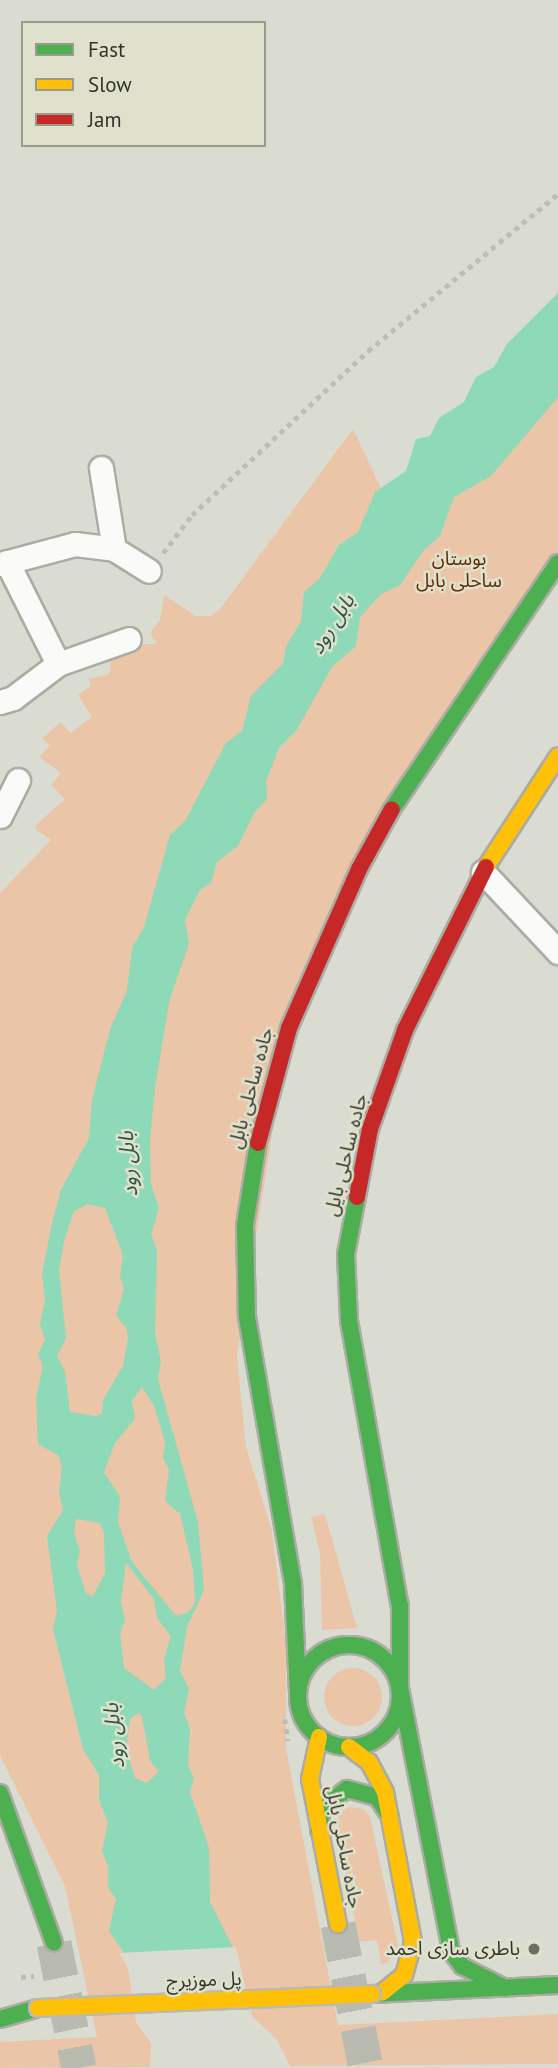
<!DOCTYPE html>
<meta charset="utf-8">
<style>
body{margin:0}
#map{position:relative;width:558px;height:2068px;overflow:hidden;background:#dbdcd1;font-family:"PT Sans","Noto Sans Arabic",sans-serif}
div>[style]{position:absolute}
.green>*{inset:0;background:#eac5a7}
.round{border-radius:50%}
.water>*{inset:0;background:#8dd9b8}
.pier>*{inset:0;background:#dbdcd1}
.primary-tunnel>*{height:35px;margin-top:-17.5px;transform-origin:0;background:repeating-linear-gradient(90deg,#b9bab0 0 35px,transparent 0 53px)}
.path>*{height:4.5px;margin-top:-2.25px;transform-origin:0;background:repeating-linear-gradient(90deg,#bdbeb9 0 5px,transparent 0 10px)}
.roads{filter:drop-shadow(2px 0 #abaca3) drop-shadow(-2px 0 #abaca3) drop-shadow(0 2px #abaca3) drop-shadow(0 -2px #abaca3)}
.street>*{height:23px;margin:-11.5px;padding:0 11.5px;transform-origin:11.5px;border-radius:11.5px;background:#fafaf8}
.fast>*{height:16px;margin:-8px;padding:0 8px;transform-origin:8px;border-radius:8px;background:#4caf50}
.fast>.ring{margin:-8px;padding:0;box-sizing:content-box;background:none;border:16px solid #4caf50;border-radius:50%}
.slow>*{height:16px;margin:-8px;padding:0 8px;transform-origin:8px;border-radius:8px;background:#ffc107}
.jam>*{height:16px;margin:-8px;padding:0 8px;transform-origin:8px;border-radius:8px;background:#c62828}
.path-bridge>*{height:4.5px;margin-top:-2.25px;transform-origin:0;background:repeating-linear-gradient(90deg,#bdbeb9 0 5px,transparent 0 10px)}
.bridges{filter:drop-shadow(2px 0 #babab4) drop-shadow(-2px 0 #babab4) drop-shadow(0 2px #babab4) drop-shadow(0 -2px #babab4)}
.slow-bridge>*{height:16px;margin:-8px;padding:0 8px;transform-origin:8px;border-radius:8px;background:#ffc107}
.dots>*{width:19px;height:19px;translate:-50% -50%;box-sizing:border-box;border:4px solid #dfe1cc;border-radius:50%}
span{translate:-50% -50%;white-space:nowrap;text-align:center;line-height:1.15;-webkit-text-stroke:5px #dfe1cc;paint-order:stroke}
.park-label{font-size:19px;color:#5f2d00}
.street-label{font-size:19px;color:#32332a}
.poi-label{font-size:19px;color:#32332a}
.right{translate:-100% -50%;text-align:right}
.water-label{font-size:21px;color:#2a5846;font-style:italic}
.legend{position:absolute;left:21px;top:21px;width:245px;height:126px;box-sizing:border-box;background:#dfe1cc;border:2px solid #9a9b8b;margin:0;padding:9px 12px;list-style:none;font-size:21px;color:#32332a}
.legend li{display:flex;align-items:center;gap:14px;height:35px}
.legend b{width:35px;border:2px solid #9a9b8b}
</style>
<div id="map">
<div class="green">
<div style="clip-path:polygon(558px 353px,558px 563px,393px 807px,289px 1028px,237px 1356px,246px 1447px,272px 1531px,286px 1643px,286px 1748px,338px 2025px,558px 2014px,558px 2064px,0 2068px,0 2042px,97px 2037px,65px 1886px,0 1755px,0 893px,51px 840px,35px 829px,37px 824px,65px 799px,51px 785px,61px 773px,39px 757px,50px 746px,42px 738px,61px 722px,70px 733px,92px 717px,78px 695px,91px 686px,89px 679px,110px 674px,110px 658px,135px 644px,157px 644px,150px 633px,160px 620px,164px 595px,196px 616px,211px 616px,220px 609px,353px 429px,396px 520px)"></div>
<div style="clip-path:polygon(325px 1514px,357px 1628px,322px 1630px,320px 1553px,311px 1517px)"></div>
<div class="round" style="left:324px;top:1668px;width:58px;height:58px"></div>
<div style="clip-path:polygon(348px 1807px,364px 1809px,370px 1817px,398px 1946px,387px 1963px,381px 1964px,377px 1940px,359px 1942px,338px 1826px,339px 1815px)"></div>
</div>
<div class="water">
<div style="clip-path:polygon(evenodd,558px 293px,558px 397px,491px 476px,454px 497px,440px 536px,423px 551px,400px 585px,381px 594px,360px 617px,356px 646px,332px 667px,296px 731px,279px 748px,266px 781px,267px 799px,255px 812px,238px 846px,217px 862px,211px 883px,200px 890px,185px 920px,189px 943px,169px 1002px,155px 1088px,150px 1140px,151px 1184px,159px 1208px,151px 1234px,157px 1250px,155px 1333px,161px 1362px,158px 1379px,198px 1522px,204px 1590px,187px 1627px,180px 1671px,189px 1689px,184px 1713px,190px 1728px,188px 1765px,194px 1778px,190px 1792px,209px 1848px,210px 1902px,233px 1948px,155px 2047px,128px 1959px,109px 1931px,116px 1899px,108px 1887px,108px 1866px,102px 1851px,108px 1822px,99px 1801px,99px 1775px,83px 1749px,53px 1629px,57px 1611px,47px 1536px,63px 1510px,59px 1492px,62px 1466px,58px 1455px,38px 1444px,36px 1397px,43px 1367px,38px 1354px,45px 1339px,40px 1325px,45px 1300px,42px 1274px,52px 1223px,61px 1190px,89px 1138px,92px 1100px,110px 1029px,127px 991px,132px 948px,144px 927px,170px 835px,185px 821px,226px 743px,242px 731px,251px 696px,283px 664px,286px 647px,301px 621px,304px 592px,320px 578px,339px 545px,358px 532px,375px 492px,406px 471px,416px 439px,430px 436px,439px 418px,464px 402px,476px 377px,494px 367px,507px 344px,558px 293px,88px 1204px,105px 1208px,123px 1255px,120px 1277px,124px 1289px,116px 1315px,127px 1329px,128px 1338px,123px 1366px,103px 1400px,102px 1413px,96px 1416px,70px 1412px,65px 1372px,57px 1356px,66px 1338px,59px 1271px,64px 1241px,74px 1211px,88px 1204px,558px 293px,142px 1387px,154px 1406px,165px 1442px,163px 1457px,169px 1470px,165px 1501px,180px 1514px,193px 1569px,195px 1603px,189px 1612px,176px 1616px,132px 1562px,118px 1522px,120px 1497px,104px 1472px,115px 1443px,135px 1419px,132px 1401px,142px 1387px,558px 293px,76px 1519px,100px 1523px,104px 1533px,105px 1573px,93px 1596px,86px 1594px,77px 1564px,80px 1550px,74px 1533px,76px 1519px,558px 293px,126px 1563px,154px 1599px,157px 1618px,171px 1636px,164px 1658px,166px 1678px,154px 1690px,124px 1668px,120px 1633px,125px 1621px,121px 1602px,126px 1563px,558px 293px,138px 1713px,142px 1716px,150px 1761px,159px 1771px,147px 1783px,135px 1778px,126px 1750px,130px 1719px,138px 1713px)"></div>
</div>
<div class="pier">
<div style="clip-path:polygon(236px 1947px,252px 2016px,277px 2040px,291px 2068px,150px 2068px,151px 2043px,136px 2022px,128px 1968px,119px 1953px)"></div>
</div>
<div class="primary-tunnel">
<div style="left:338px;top:1924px;width:147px;rotate:79deg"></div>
<div style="left:54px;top:1943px;width:127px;rotate:78.7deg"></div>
</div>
<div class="path">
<div style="left:163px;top:553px;width:48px;rotate:-52.7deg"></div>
<div style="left:192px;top:515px;width:241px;rotate:-43deg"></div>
<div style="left:368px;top:351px;width:246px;rotate:-39.6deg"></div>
<div style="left:285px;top:1719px;width:22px;rotate:82deg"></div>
</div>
<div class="roads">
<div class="street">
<div style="left:101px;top:468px;width:82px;rotate:80.9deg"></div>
<div style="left:7px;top:562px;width:114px;rotate:63.4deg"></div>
<div style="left:0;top:564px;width:78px;rotate:-14.9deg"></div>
<div style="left:75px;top:544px;width:39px;rotate:7deg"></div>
<div style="left:114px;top:549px;width:41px;rotate:32.2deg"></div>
<div style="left:0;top:702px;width:14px;rotate:-17deg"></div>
<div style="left:13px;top:698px;width:56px;rotate:-37.1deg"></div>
<div style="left:58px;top:664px;width:75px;rotate:-19.4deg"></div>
<div style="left:0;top:816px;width:40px;rotate:-63.4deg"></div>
<div style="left:483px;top:872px;width:110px;rotate:46.8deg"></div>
</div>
<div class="fast">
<div style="left:392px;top:809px;width:297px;rotate:-56deg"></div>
<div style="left:258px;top:1143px;width:83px;rotate:99deg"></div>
<div style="left:245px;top:1225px;width:92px;rotate:88.8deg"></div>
<div style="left:247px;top:1317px;width:270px;rotate:80.2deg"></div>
<div style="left:293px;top:1583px;width:110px;rotate:87.4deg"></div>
<div style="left:357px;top:1197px;width:58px;rotate:100.9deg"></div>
<div style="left:346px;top:1254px;width:67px;rotate:87.4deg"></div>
<div style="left:349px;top:1321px;width:290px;rotate:79.9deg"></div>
<div style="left:400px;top:1606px;width:82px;rotate:90deg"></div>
<div style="left:400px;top:1688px;width:268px;rotate:79deg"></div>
<div style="left:451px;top:1951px;width:19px;rotate:54deg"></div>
<div style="left:462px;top:1966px;width:48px;rotate:27.1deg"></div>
<div class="ring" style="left:298px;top:1645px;width:86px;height:86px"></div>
<div style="left:0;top:1793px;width:159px;rotate:70.2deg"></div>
<div style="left:319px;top:1830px;width:21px;rotate:-82deg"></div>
<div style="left:322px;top:1809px;width:32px;rotate:-39deg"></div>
<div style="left:347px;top:1789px;width:31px;rotate:15deg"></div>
<div style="left:377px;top:1797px;width:22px;rotate:56deg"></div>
<div style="left:372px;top:1994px;width:186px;rotate:-2.8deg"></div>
<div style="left:0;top:2019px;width:40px;rotate:-16deg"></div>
</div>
<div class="slow">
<div style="left:486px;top:867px;width:132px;rotate:-57deg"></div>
<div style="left:319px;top:1737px;width:43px;rotate:102.1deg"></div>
<div style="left:310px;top:1779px;width:148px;rotate:79.1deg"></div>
<div style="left:349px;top:1747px;width:25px;rotate:37deg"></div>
<div style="left:369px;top:1762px;width:34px;rotate:62deg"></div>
<div style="left:385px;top:1792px;width:153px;rotate:79.4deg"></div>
<div style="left:413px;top:1942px;width:34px;rotate:105deg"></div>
<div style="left:404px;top:1975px;width:28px;rotate:141deg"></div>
</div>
<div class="jam">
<div style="left:258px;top:1143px;width:119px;rotate:-74.9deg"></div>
<div style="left:289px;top:1028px;width:174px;rotate:-66.2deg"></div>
<div style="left:359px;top:869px;width:68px;rotate:-61.2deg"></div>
<div style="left:357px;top:1197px;width:69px;rotate:-79.2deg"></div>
<div style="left:370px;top:1129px;width:105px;rotate:-70.5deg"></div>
<div style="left:405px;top:1030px;width:182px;rotate:-63.6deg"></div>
</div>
</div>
<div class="path-bridge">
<div style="left:21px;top:1977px;width:13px;rotate:-4deg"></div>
</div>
<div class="bridges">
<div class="slow-bridge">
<div style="left:38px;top:2008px;width:334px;rotate:-2.4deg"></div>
</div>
</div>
<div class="dots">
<div style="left:534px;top:1949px;background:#6d6e64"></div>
</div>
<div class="park-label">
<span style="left:459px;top:570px">بوستان<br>ساحلی بابل</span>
</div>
<div class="street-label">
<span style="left:251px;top:1088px;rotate:-75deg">جاده ساحلی بابل</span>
<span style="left:346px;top:1155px;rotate:-76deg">جاده ساحلی بایل</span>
<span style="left:344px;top:1847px;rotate:79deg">جاده ساحلی بابل</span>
<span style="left:204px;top:1980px;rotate:-2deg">پل موزیرج</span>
</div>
<div class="poi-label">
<span class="right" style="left:520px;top:1949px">باطری سازی احمد</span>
</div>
<div class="water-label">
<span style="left:332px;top:624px;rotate:-58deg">بابل رود</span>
<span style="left:128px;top:1164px;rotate:-94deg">بابل رود</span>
<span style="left:114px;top:1736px;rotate:-96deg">بابل رود</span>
</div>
<ul class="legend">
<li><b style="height:9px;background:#4caf50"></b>Fast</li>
<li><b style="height:9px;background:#ffc107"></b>Slow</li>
<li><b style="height:9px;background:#c62828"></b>Jam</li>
</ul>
</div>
